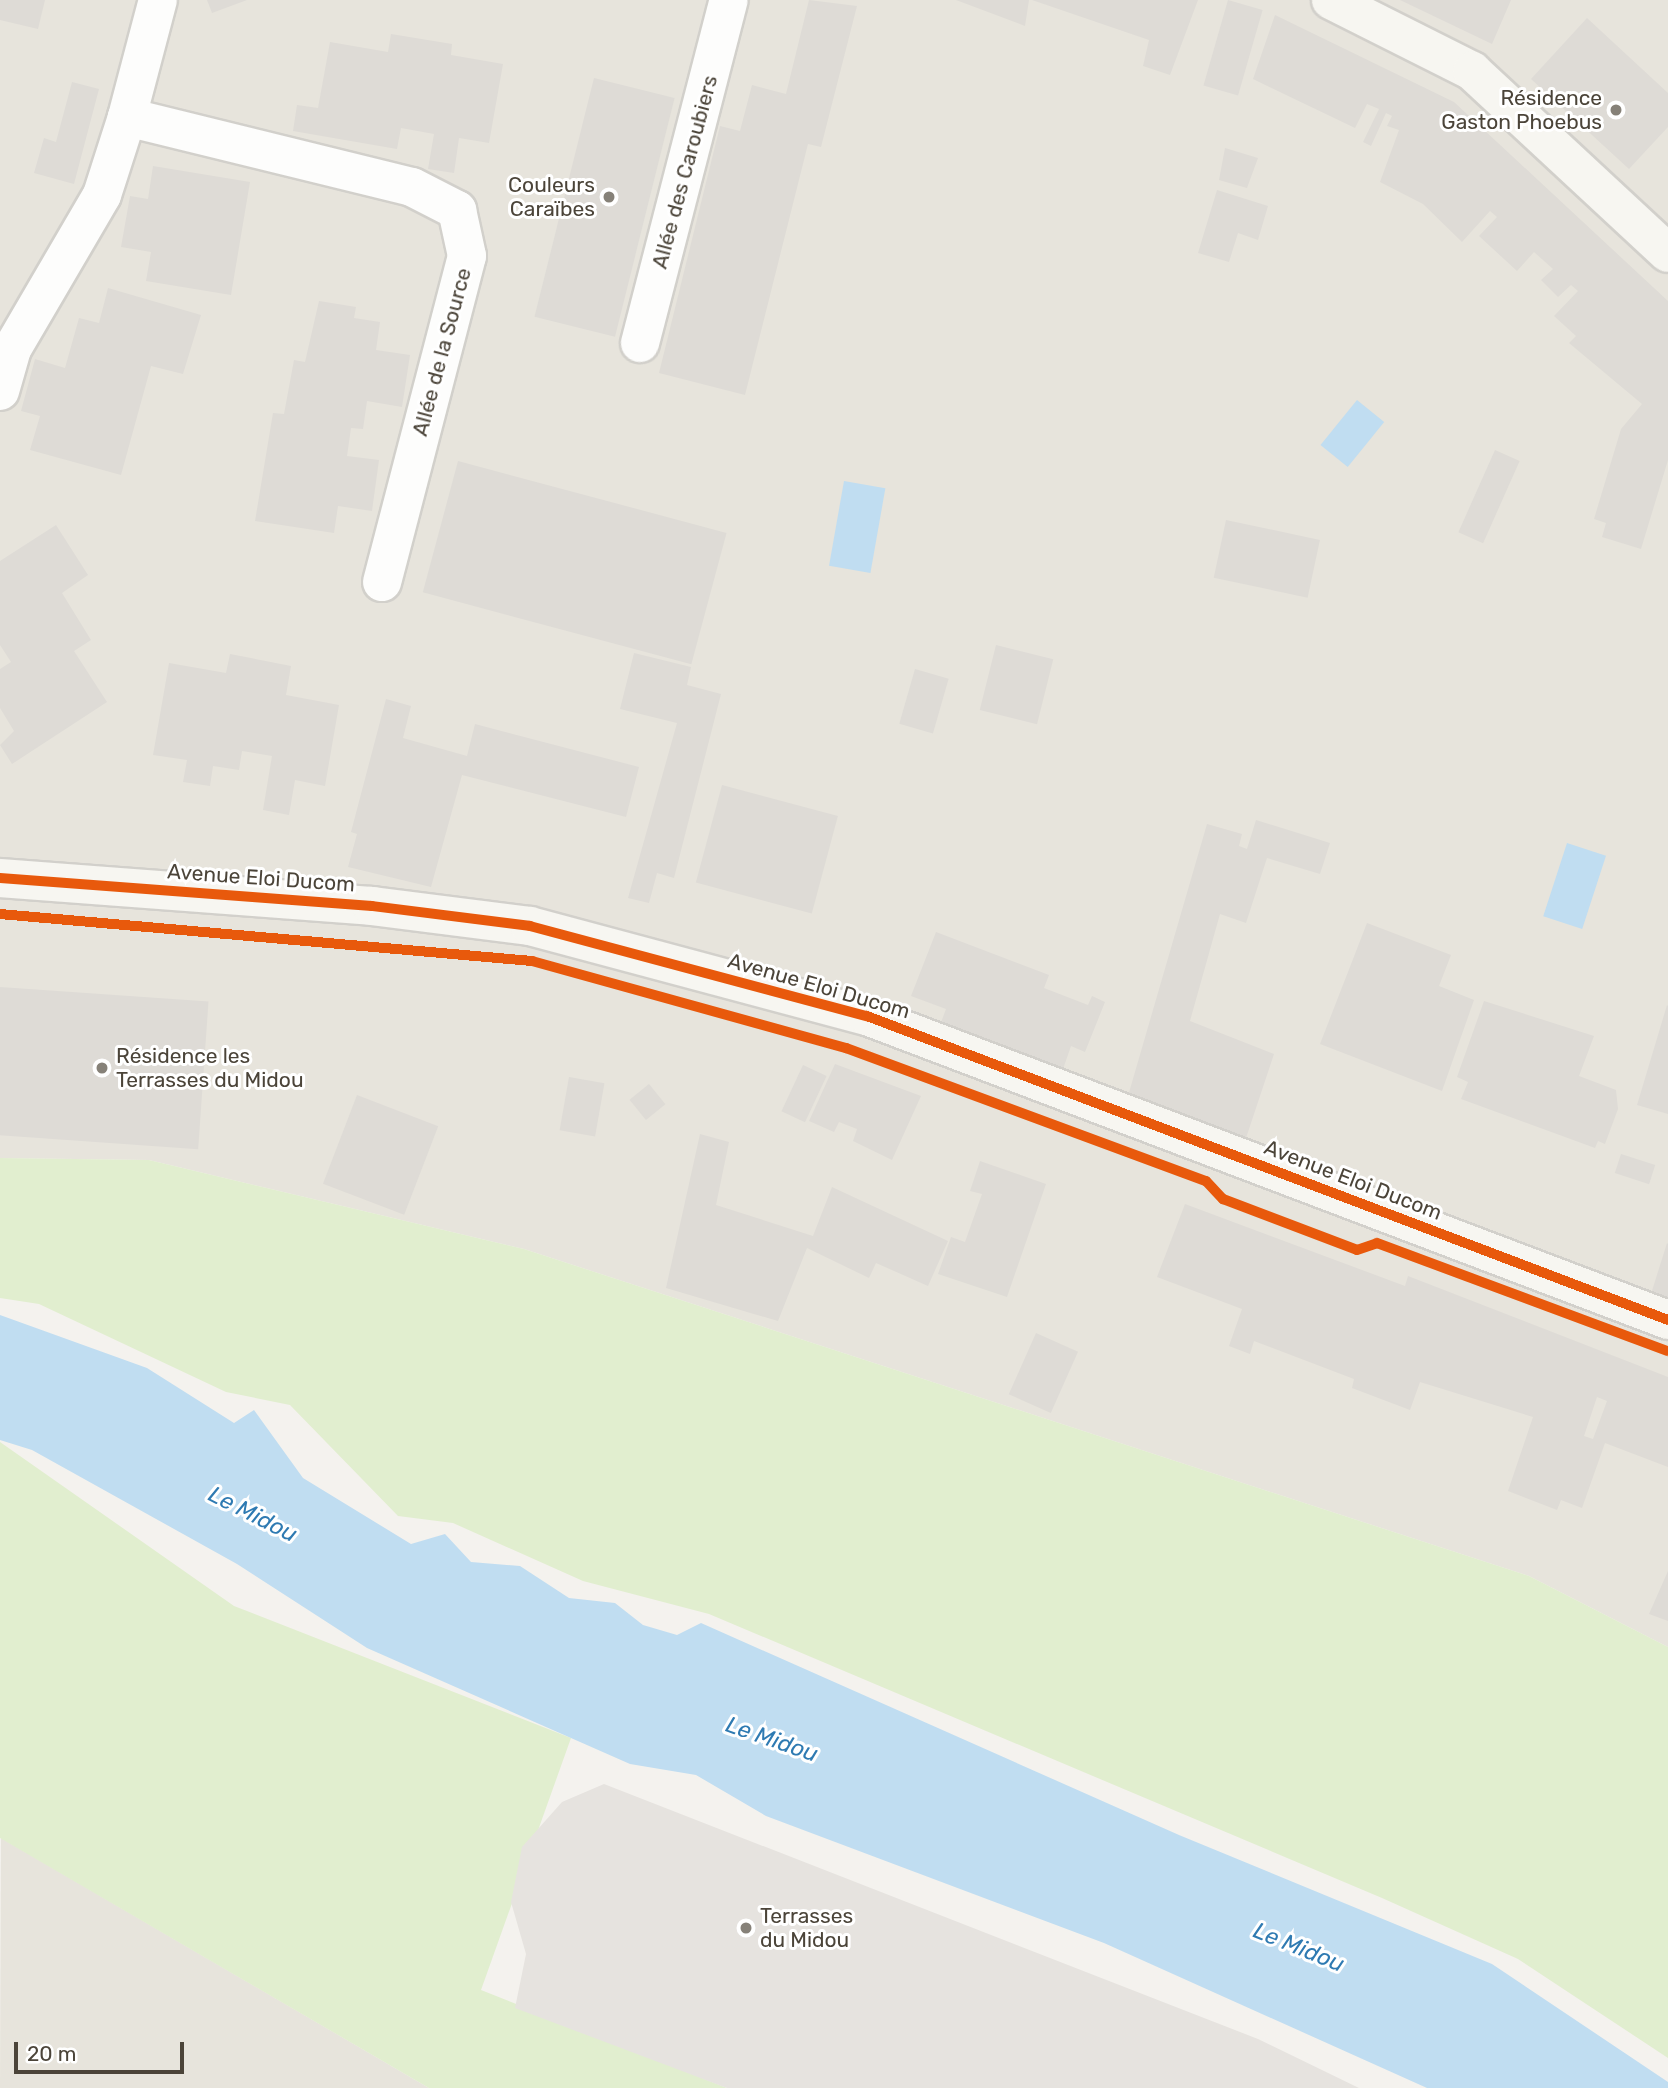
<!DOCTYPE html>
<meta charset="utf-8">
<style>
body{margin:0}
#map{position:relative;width:1668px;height:2088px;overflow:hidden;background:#f4f2ee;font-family:Rubik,sans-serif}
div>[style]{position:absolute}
.residential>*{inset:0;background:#e7e4dc}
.green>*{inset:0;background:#e1eecf}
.parking>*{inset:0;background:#e6e3df}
.water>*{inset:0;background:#c0ddf1;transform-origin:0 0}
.building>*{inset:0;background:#dedbd6;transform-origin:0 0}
.roads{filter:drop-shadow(2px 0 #d2d0cb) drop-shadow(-2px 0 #d2d0cb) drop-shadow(0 2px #d2d0cb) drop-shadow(0 -2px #d2d0cb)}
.street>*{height:38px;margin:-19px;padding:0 19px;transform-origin:19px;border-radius:19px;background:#fdfdfc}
.secondary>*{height:38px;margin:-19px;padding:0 19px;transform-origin:19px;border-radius:19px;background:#f7f6f1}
.cycleway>*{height:10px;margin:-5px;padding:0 5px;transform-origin:5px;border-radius:5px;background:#e8590c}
.dots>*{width:19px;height:19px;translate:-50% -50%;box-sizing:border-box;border:4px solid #fff;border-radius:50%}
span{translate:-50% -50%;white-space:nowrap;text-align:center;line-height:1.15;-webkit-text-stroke:6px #fff;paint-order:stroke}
.poi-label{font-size:21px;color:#4b4439}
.right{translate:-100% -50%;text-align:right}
.left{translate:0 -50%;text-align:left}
.street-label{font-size:21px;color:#4b4439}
.water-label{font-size:23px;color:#2e7ab2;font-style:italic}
.scale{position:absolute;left:14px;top:2042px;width:170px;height:32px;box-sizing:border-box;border:4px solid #4b4439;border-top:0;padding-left:9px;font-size:21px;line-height:24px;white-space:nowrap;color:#4b4439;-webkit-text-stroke:5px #fff;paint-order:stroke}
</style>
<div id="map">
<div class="residential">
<div style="clip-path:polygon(0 0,1668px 0,1668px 1647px,1529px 1576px,524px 1249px,149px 1160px,0 1158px)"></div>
<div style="clip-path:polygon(1px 1838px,429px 2088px,0 2088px)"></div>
</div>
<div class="green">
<div style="clip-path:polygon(0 1158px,149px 1160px,524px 1249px,1529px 1576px,1668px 1647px,1668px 2058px,1518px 1959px,1382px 1898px,709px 1614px,583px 1581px,453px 1523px,398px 1516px,290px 1405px,226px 1392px,39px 1304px,0 1298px)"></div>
<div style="clip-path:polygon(0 1442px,234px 1606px,571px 1738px,481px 1990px,727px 2088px,429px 2088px,0 1838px)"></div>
</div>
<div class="parking">
<div style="clip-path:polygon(604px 1784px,1258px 2039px,1359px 2088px,727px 2088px,515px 2008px,526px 1954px,511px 1902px,522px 1847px,562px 1802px)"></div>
</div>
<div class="water">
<div style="left:1357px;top:400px;width:35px;height:58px;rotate:39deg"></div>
<div style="left:844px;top:481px;width:42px;height:86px;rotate:10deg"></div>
<div style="left:1567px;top:843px;width:41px;height:77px;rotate:18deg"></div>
<div style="clip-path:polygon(0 1315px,147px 1368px,234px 1423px,254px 1410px,303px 1478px,411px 1544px,445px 1534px,471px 1562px,520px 1566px,569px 1598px,615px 1603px,643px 1625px,677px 1635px,701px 1623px,1179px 1835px,1492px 1964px,1668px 2082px,1668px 2088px,1427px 2088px,1104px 1943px,766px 1816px,696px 1775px,630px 1764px,367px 1648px,237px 1564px,32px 1450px,0 1440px)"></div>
</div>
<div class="building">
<div style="clip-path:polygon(0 0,45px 0,38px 29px,0 20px)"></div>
<div style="clip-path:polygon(207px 0,247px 0,212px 13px)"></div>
<div style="clip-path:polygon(809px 0,857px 6px,821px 147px,808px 144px,745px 395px,659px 373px,720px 126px,740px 131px,752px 85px,786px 94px)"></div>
<div style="clip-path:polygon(956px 0,1029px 0,1025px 26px)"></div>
<div style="clip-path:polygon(1032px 0,1198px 0,1170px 75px,1143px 66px,1149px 40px)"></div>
<div style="left:1228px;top:0;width:36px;height:89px;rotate:16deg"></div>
<div style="clip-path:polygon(1400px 0,1511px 0,1492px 44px)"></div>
<div style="clip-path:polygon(1275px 15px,1454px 102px,1668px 301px,1668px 460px,1641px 549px,1602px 537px,1606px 523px,1594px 519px,1621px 429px,1642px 404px,1569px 343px,1576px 336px,1554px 316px,1578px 291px,1571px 285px,1558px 297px,1541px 280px,1553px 269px,1534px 252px,1517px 271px,1479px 236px,1497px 217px,1490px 211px,1462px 242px,1423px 204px,1380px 182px,1399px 130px,1387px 126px,1392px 116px,1386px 113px,1371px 146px,1363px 142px,1379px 109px,1367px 104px,1355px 128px,1253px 79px)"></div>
<div style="clip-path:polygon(1587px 18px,1668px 93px,1668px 127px,1629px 169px,1531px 79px)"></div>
<div style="clip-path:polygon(391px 34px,452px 44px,451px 55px,503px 64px,489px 143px,459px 138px,454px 173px,428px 169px,434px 134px,401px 128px,397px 149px,293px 131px,297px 105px,318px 108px,330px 42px,388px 52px)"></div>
<div style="left:594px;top:78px;width:83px;height:246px;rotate:14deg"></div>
<div style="clip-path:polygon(72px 82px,99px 89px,74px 184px,34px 173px,44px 138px,56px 142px)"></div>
<div style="clip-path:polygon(1225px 148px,1258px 158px,1247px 188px,1219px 180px)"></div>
<div style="clip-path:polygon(153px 166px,250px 182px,231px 295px,146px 281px,151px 252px,121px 247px,130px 196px,148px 199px)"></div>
<div style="clip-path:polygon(1217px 190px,1268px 206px,1258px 240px,1238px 233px,1229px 262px,1198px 253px)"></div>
<div style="clip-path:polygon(108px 288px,201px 315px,183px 374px,151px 366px,121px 475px,30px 450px,40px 416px,21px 411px,35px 359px,65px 368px,79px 318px,99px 323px)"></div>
<div style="clip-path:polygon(319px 301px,356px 307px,354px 318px,380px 322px,376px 350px,410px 355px,402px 407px,367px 401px,363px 429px,351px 428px,347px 456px,379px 460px,372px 511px,338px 506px,334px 533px,255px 521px,273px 413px,284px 414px,294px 360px,305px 362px)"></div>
<div style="left:1495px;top:450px;width:27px;height:90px;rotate:24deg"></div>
<div style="left:458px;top:461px;width:278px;height:136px;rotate:15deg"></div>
<div style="left:1226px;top:520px;width:96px;height:59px;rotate:12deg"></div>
<div style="clip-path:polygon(56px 525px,88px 575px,62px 593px,91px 640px,74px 651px,107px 702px,12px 764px,0 745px,14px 731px,0 708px,0 669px,11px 662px,0 645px,0 561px)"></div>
<div style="left:996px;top:645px;width:59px;height:67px;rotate:14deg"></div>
<div style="clip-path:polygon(634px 653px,691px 667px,687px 685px,721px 694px,674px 878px,657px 873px,649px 903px,628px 898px,677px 723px,620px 709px)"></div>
<div style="clip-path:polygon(230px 654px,291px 666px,286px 695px,339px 705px,325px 786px,295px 780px,289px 815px,263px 810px,272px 756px,242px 751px,239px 770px,213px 766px,210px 786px,183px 782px,187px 760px,153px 755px,169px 663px,226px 673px)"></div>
<div style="left:915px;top:669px;width:35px;height:57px;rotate:16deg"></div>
<div style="clip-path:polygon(386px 699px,411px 706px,403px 738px,467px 756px,475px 724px,639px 767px,626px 817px,462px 775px,431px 887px,348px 867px,357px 834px,351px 832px)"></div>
<div style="left:722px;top:785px;width:120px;height:101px;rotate:15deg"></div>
<div style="clip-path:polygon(1256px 820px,1330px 843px,1320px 874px,1267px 858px,1246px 923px,1220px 914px,1190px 1021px,1274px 1054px,1245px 1141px,1128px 1096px,1207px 824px,1242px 834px,1239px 846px,1247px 849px)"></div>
<div style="clip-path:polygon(1367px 923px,1451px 955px,1439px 986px,1474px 1000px,1442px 1091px,1320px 1044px)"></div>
<div style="clip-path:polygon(936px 932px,1049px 975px,1044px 988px,1088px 1005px,1092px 996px,1105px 1002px,1085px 1052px,1071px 1046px,1062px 1072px,940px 1025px,946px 1009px,911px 996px)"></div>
<div style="left:0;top:987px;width:209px;height:148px;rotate:4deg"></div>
<div style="clip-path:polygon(1484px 1001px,1594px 1036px,1579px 1076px,1616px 1090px,1618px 1109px,1605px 1144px,1598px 1141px,1595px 1148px,1461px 1099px,1468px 1082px,1457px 1077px)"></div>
<div style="clip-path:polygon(1667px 1005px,1668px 1006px,1668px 1114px,1637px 1105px)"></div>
<div style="clip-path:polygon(835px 1064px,921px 1096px,892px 1160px,853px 1141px,857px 1129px,839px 1122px,834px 1132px,809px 1121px)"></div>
<div style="left:803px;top:1065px;width:26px;height:51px;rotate:25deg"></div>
<div style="left:569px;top:1077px;width:36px;height:54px;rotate:10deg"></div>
<div style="left:649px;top:1084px;width:26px;height:25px;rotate:51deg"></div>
<div style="left:357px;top:1095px;width:87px;height:95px;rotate:21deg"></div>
<div style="clip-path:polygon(700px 1134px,729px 1142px,716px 1205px,813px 1236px,832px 1187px,948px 1241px,928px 1286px,876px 1263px,869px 1278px,807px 1248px,778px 1321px,666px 1288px)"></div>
<div style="left:1621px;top:1154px;width:36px;height:20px;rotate:18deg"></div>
<div style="clip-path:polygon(980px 1161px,1046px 1184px,1007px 1297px,938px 1274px,951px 1237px,965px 1242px,982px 1194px,970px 1191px)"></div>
<div style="clip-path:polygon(evenodd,1185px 1204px,1405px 1286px,1408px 1276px,1668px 1377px,1668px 1467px,1605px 1443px,1582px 1508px,1561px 1500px,1557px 1510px,1508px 1491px,1533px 1417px,1420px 1382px,1410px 1410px,1352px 1388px,1354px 1379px,1254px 1341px,1250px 1354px,1229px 1346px,1242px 1309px,1157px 1277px,1185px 1204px,1597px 1397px,1607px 1401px,1593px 1439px,1584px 1436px,1597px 1397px)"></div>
<div style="clip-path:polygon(1667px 1243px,1668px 1244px,1668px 1300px,1651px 1294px)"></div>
<div style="left:1036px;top:1333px;width:46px;height:67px;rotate:24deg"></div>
<div style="clip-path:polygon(1668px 1571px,1668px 1621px,1649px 1614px)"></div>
</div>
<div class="roads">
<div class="street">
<div style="left:127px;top:117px;width:121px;rotate:-75.2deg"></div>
<div style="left:640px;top:343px;width:354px;rotate:-75.5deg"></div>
<div style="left:0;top:391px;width:44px;rotate:-74.1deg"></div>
<div style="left:12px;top:349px;width:178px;rotate:-59.7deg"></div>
<div style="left:102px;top:195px;width:82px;rotate:-72.2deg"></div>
<div style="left:127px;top:117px;width:293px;rotate:13.8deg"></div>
<div style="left:412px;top:187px;width:51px;rotate:27.1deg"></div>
<div style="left:457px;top:210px;width:47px;rotate:77.7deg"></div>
<div style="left:467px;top:256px;width:337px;rotate:104.6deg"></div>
</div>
<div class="secondary">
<div style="left:1331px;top:0;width:158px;rotate:26.7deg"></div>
<div style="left:1472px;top:71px;width:267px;rotate:42.9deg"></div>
<div style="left:0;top:878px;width:373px;rotate:4.3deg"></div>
<div style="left:372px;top:906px;width:159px;rotate:7.2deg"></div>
<div style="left:530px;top:926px;width:349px;rotate:15deg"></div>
<div style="left:867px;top:1016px;width:857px;rotate:20.78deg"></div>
</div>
</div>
<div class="cycleway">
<div style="left:0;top:878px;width:373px;rotate:4.3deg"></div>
<div style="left:372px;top:906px;width:159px;rotate:7.2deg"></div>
<div style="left:530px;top:926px;width:349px;rotate:15deg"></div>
<div style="left:867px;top:1016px;width:857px;rotate:20.78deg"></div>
<div style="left:0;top:914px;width:534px;rotate:5.05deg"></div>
<div style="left:532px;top:961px;width:326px;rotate:15.5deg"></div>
<div style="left:846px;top:1048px;width:384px;rotate:20.3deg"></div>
<div style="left:1206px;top:1181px;width:25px;rotate:47deg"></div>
<div style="left:1223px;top:1199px;width:143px;rotate:20.8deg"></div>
<div style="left:1357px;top:1250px;width:21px;rotate:-19deg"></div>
<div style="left:1377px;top:1243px;width:310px;rotate:20.4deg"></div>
</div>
<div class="dots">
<div style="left:1616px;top:110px;background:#868178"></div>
<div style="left:609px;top:197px;background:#868178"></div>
<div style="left:102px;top:1068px;background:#868178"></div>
<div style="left:746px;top:1928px;background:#868178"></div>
</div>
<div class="poi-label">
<span class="right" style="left:1602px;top:110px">Résidence<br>Gaston Phoebus</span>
<span class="right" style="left:595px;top:197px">Couleurs<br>Caraïbes</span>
<span class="left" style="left:116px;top:1068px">Résidence les<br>Terrasses du Midou</span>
<span class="left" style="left:760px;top:1928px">Terrasses<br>du Midou</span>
</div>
<div class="street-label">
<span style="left:685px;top:172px;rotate:-75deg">Allée des Caroubiers</span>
<span style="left:442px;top:352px;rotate:-75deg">Allée de la Source</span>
<span style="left:261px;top:878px;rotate:4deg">Avenue Eloi Ducom</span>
<span style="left:819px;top:986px;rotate:16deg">Avenue Eloi Ducom</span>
<span style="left:1353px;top:1180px;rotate:21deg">Avenue Eloi Ducom</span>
</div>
<div class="water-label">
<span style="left:253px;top:1514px;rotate:27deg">Le Midou</span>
<span style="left:772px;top:1739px;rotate:19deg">Le Midou</span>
<span style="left:1299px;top:1947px;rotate:22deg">Le Midou</span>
</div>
<div class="scale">20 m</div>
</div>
